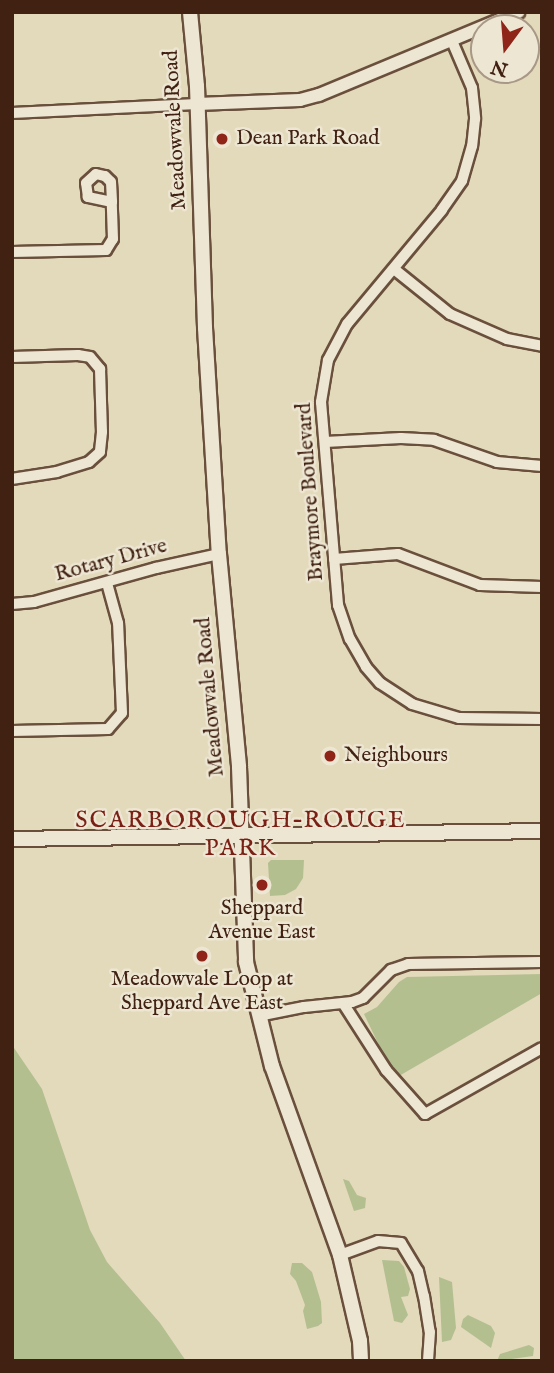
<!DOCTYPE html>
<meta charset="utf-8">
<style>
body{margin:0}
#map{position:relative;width:554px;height:1373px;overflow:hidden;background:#e3d9bb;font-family:"IM FELL English",serif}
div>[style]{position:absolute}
.green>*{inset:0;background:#b4bf90}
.roads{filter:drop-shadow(2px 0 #6a503c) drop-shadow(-2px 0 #6a503c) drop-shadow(0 2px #6a503c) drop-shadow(0 -2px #6a503c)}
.minor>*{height:10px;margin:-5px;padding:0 5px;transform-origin:5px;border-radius:5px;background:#ede6d3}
.tertiary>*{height:12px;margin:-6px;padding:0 6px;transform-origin:6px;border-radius:6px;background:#ede6d3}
.secondary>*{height:14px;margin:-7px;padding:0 7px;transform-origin:7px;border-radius:7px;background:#ede6d3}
.dots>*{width:19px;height:19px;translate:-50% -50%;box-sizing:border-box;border:4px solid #ede6d3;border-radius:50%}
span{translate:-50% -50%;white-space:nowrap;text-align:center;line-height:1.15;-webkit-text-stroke:5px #ede6d3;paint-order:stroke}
.street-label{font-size:21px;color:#412212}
.poi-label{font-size:21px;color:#412212}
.left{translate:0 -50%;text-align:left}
.quarter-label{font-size:24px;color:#7a1f14;letter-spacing:2px}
.frame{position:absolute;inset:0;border:14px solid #412212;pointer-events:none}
.north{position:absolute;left:470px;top:14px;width:70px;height:70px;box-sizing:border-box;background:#ede6d3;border:2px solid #a89886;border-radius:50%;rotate:196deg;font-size:19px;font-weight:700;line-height:28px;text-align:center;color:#412212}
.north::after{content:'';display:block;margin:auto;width:24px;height:32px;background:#8f2418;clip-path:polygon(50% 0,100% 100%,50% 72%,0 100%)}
</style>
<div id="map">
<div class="green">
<div style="clip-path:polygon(271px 860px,304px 860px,303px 878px,296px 889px,285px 895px,270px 896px,268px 863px)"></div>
<div style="clip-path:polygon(542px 974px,542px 993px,399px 1076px,386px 1060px,364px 1014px,377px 1007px,399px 982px,407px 977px)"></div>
<div style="clip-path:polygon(12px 1045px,42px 1089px,90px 1230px,107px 1262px,160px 1323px,186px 1361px,12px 1361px)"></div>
<div style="clip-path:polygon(343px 1179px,349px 1181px,357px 1195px,366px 1198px,365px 1208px,354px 1211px)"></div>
<div style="clip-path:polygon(382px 1260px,399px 1261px,404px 1267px,410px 1289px,408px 1296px,401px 1297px,408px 1315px,402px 1323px,394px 1321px)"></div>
<div style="clip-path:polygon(292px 1263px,302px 1263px,312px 1272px,321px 1302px,322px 1323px,318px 1326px,307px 1329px,303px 1311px,305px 1305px,296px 1281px,290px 1274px)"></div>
<div style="clip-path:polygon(439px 1277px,452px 1282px,456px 1328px,451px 1340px,442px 1342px)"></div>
<div style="clip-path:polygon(468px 1315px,491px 1326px,495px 1333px,491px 1348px,461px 1327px,463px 1319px)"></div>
<div style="clip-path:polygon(529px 1345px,534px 1348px,533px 1356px,497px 1361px,500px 1354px)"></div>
</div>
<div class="roads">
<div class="minor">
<div style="left:452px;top:41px;width:51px;rotate:66.9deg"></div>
<div style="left:472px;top:88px;width:31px;rotate:84deg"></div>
<div style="left:475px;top:119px;width:27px;rotate:96deg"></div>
<div style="left:472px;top:146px;width:36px;rotate:106deg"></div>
<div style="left:462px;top:181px;width:35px;rotate:125deg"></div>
<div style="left:442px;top:210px;width:148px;rotate:129.8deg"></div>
<div style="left:347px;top:324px;width:41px;rotate:117.8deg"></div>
<div style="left:328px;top:360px;width:43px;rotate:99.5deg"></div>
<div style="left:321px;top:402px;width:204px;rotate:85.2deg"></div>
<div style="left:338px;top:605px;width:36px;rotate:71deg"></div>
<div style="left:350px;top:639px;width:32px;rotate:60deg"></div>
<div style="left:366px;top:667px;width:21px;rotate:49deg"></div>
<div style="left:380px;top:683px;width:38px;rotate:33deg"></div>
<div style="left:412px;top:704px;width:49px;rotate:16.6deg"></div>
<div style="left:459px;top:718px;width:83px;rotate:0.7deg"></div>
<div style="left:12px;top:113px;width:185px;rotate:-2.8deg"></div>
<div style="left:96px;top:174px;width:9px;rotate:13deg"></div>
<div style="left:105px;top:176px;width:8px;rotate:45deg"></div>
<div style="left:111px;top:182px;width:20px;rotate:87deg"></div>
<div style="left:112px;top:202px;width:25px;rotate:-168deg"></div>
<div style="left:88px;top:197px;width:14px;rotate:-98deg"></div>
<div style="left:86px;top:183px;width:13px;rotate:-42deg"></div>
<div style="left:12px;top:252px;width:94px;rotate:-1.2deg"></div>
<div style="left:106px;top:250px;width:13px;rotate:-58deg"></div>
<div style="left:113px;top:239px;width:37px;rotate:-92deg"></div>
<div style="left:394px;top:269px;width:72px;rotate:38.8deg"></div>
<div style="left:450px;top:314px;width:62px;rotate:23.7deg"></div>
<div style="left:507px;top:339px;width:36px;rotate:11deg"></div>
<div style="left:12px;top:357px;width:66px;rotate:-1.7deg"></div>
<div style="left:78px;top:355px;width:12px;rotate:9deg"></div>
<div style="left:90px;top:357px;width:16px;rotate:50deg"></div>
<div style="left:100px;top:369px;width:63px;rotate:88.2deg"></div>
<div style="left:102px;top:432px;width:20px;rotate:96deg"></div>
<div style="left:100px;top:452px;width:15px;rotate:138deg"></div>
<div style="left:89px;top:462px;width:34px;rotate:163deg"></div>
<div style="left:57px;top:472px;width:46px;rotate:171.2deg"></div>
<div style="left:325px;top:442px;width:76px;rotate:-3deg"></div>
<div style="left:401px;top:438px;width:33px;rotate:3deg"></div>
<div style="left:434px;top:440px;width:67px;rotate:19.2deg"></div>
<div style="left:497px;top:462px;width:45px;rotate:5.1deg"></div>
<div style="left:334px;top:559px;width:64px;rotate:-4.5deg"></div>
<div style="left:398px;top:554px;width:88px;rotate:20.7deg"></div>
<div style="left:480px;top:585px;width:62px;rotate:1.8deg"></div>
<div style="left:12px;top:604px;width:22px;rotate:-5deg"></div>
<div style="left:34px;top:602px;width:127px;rotate:-15.6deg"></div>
<div style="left:156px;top:568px;width:65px;rotate:-12.5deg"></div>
<div style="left:12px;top:731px;width:96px;rotate:-1.2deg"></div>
<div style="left:108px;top:729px;width:21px;rotate:-49deg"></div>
<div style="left:122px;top:713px;width:90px;rotate:-92.5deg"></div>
<div style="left:118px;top:623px;width:41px;rotate:-105.4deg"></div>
<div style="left:343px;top:1003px;width:80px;rotate:57.3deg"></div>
<div style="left:386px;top:1070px;width:59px;rotate:48.4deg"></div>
<div style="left:425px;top:1114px;width:134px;rotate:-29.4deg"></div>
<div style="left:258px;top:1016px;width:47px;rotate:-11.1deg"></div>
<div style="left:304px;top:1007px;width:48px;rotate:-5.9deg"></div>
<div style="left:352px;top:1002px;width:12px;rotate:-20deg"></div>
<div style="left:363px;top:998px;width:40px;rotate:-45deg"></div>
<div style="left:391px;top:970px;width:18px;rotate:-19deg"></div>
<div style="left:408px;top:964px;width:134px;rotate:-0.9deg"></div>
<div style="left:340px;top:1255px;width:40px;rotate:-20.2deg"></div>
<div style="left:378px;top:1241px;width:23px;rotate:5deg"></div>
<div style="left:401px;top:1243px;width:33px;rotate:59deg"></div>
<div style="left:418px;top:1271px;width:26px;rotate:77deg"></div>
<div style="left:424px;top:1296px;width:36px;rotate:81deg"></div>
<div style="left:430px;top:1332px;width:29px;rotate:94deg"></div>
</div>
<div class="tertiary">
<div style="left:197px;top:104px;width:103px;rotate:-2.2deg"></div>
<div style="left:300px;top:100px;width:20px;rotate:-15deg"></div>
<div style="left:319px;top:95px;width:216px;rotate:-22.6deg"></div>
</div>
<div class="secondary">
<div style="left:190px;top:12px;width:74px;rotate:84.6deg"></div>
<div style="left:197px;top:86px;width:242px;rotate:88.1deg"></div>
<div style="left:205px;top:328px;width:226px;rotate:86.5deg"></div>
<div style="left:219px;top:554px;width:214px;rotate:84.6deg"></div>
<div style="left:239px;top:767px;width:195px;rotate:87.9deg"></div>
<div style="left:246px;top:962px;width:107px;rotate:76deg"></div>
<div style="left:272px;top:1066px;width:201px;rotate:70.2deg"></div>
<div style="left:340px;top:1255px;width:88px;rotate:76.9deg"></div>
<div style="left:360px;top:1341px;width:20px;rotate:87deg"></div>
<div style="left:12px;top:839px;width:530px;rotate:-0.86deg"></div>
</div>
</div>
<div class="dots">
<div style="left:222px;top:139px;background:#8f2418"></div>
<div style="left:330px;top:756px;background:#8f2418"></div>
<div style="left:262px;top:885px;background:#8f2418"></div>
<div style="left:202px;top:956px;background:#8f2418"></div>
</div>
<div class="street-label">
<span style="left:176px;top:130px;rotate:-93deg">Meadowvale Road</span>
<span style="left:311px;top:492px;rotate:-94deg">Braymore Boulevard</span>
<span style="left:111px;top:561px;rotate:-15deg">Rotary Drive</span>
<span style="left:211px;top:697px;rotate:-95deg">Meadowvale Road</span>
</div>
<div class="poi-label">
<span class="left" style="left:236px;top:139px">Dean Park Road</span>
<span class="left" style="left:344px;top:756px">Neighbours</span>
<span style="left:262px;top:921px">Sheppard<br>Avenue East</span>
<span style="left:202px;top:992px">Meadowvale Loop at<br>Sheppard Ave East</span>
</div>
<div class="quarter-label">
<span style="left:241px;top:835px">SCARBOROUGH–ROUGE<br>PARK</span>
</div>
<div class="frame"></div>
<div class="north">N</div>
</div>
